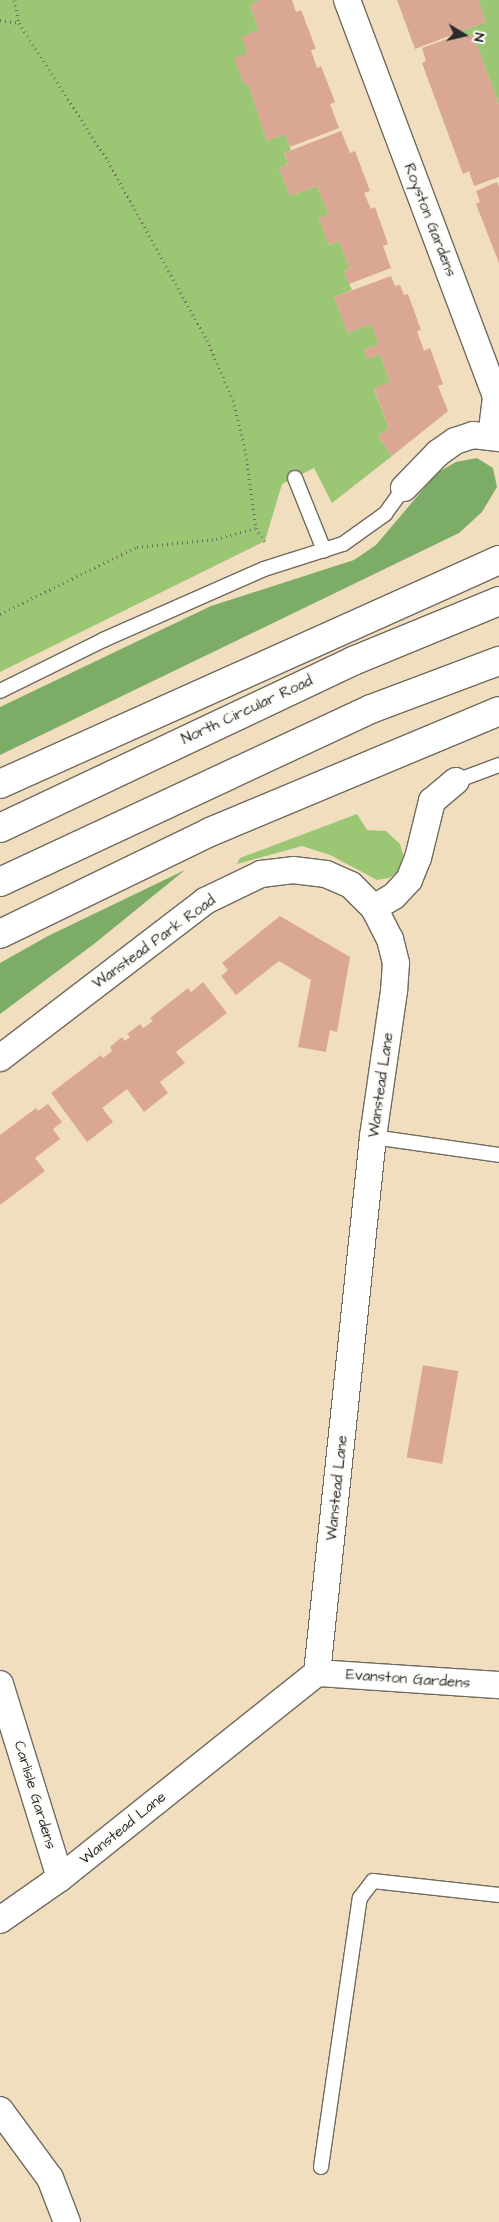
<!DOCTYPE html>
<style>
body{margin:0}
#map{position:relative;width:499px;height:2222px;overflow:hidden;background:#f1debf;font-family:"Architects Daughter",sans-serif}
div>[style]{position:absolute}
.green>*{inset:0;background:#9bc774}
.forest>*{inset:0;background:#7cac66}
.building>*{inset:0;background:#daa794;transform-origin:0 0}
.path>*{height:3px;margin-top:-1.5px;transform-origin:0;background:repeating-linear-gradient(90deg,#706a5f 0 1px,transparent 0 5px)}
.roads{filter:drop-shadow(1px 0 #706a5f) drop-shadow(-1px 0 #706a5f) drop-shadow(0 1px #706a5f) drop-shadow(0 -1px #706a5f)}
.service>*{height:14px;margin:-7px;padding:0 7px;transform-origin:7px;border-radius:7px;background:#fff}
.minor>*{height:26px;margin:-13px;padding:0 13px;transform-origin:13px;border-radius:13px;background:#fff}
.trunk>*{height:28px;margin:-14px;padding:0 14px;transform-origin:14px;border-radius:14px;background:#fff}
span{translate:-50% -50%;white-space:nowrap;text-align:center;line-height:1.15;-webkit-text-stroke:4.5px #fdfcf7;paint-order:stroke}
.street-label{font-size:15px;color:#2b2b2b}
.north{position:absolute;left:439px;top:10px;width:50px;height:50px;-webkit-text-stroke:4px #fdfcf7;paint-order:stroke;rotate:99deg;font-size:14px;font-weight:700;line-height:20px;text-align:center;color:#2b2b2b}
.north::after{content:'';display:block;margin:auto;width:18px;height:22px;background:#2b2b2b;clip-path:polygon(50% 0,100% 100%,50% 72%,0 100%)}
</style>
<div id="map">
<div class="green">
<div style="clip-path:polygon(0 0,261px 0,250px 5px,259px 30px,242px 37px,248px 53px,245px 84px,248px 83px,267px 141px,285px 134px,291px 150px,284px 153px,288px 164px,279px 168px,290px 196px,317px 186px,329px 214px,319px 218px,329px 245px,339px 241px,350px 269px,344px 271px,352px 290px,334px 297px,348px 333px,371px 324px,379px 344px,364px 350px,367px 359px,380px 354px,390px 382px,374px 389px,389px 428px,378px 436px,392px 456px,332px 503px,314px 468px,282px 484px,265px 541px,0 672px)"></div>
<div style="clip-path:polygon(478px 0,499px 0,499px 105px,473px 34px,457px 40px,454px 34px,486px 22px)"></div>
<div style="clip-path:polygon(357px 814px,367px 830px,386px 831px,400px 844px,404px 857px,399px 871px,389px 878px,377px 880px,330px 855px,302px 846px,237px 864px,240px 858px)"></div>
</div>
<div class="forest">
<div style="clip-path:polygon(477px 458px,493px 468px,497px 487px,482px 512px,459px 533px,0 755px,0 707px,211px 606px,354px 560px,376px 545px,437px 473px,456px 462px)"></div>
<div style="clip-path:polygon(185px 870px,94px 944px,0 1014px,0 963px,48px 936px)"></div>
</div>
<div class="building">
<div style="clip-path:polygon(261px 0,292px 0,296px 12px,301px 10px,316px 49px,311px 50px,317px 68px,321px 66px,335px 102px,330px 104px,339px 128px,290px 147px,285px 134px,267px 141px,248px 83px,244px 85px,234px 58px,248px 53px,241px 37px,259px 30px,250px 5px)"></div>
<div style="clip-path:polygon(397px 0,478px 0,486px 22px,415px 49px)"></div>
<div style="clip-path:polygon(473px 34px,499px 105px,499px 177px,474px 186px,469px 171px,463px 174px,422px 63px,426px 61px,422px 48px,455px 36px,457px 40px)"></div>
<div style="clip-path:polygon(341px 131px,350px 153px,355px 151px,370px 191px,364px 193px,371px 209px,375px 207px,388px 244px,383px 246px,391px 268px,349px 284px,344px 271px,350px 269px,339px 241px,329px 245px,319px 218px,329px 214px,317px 186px,290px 196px,279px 168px,288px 164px,284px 153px)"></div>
<div style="clip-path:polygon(497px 182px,499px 187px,499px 263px,476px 204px,480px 202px,476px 191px)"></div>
<div style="clip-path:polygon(391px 276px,395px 286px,400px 285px,404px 295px,408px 294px,421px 330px,417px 331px,424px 351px,430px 348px,443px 384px,438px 386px,448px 411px,392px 456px,378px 436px,389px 428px,374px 388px,390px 382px,380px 354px,367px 359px,364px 350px,379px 344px,371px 324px,348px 333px,334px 297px)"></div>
<div style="clip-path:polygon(280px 916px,350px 957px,337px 1032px,330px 1030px,326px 1052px,298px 1047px,311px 980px,279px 961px,236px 995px,221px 976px,228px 970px,222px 963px)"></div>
<div style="clip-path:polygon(203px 982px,227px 1013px,176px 1052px,185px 1063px,160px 1082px,168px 1093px,144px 1112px,127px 1089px,102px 1108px,113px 1122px,87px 1142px,51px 1093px,101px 1055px,103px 1058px,112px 1051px,110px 1047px,122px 1037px,125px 1041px,130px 1037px,127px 1034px,140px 1024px,143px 1028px,153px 1021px,150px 1018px,188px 988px,191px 992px)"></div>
<div style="clip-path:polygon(48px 1104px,62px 1122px,53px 1129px,60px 1139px,35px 1158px,45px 1171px,0 1205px,0 1135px,36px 1108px,38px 1111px)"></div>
<div style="left:423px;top:1365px;width:36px;height:94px;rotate:10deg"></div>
</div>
<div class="path">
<div style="left:14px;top:0;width:24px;rotate:78deg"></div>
<div style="left:19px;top:23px;width:164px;rotate:57.2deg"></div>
<div style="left:108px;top:161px;width:205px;rotate:61.1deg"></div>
<div style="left:207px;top:340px;width:65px;rotate:66.6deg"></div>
<div style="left:233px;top:400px;width:50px;rotate:76.2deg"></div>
<div style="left:245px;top:449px;width:80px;rotate:82.1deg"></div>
<div style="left:256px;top:528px;width:20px;rotate:57deg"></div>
<div style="left:0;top:20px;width:18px;rotate:9deg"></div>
<div style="left:0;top:614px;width:153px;rotate:-26.1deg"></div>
<div style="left:137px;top:547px;width:79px;rotate:-5.8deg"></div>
<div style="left:216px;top:539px;width:41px;rotate:-15.4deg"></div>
</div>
<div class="roads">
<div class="service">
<div style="left:295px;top:478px;width:78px;rotate:68.1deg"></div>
<div style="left:0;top:691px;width:115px;rotate:-26.3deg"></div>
<div style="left:103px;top:640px;width:176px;rotate:-23.8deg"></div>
<div style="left:264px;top:569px;width:83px;rotate:-17.6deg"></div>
<div style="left:343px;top:544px;width:52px;rotate:-35.5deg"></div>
<div style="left:385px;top:514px;width:32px;rotate:-54deg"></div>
<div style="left:456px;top:781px;width:46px;rotate:-20.4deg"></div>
<div style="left:373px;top:1137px;width:127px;rotate:8.1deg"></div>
<div style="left:321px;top:2167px;width:272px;rotate:-81.8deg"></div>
<div style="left:360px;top:1898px;width:21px;rotate:-53deg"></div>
<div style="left:373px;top:1881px;width:127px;rotate:6.3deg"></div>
</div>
<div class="minor">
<div style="left:347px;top:0;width:424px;rotate:69.4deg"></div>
<div style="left:496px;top:397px;width:38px;rotate:97deg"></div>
<div style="left:404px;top:488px;width:49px;rotate:-45.8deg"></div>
<div style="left:438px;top:453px;width:21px;rotate:-35deg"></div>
<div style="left:455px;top:441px;width:19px;rotate:-18deg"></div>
<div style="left:473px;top:435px;width:26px;rotate:7deg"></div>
<div style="left:374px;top:908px;width:23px;rotate:-31deg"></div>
<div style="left:394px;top:896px;width:22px;rotate:-47deg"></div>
<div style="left:409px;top:880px;width:24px;rotate:-68deg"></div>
<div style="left:418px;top:858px;width:59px;rotate:-76.2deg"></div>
<div style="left:432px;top:801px;width:31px;rotate:-40deg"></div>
<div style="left:0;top:1058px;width:258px;rotate:-37.4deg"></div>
<div style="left:205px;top:901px;width:62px;rotate:-25.7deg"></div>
<div style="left:261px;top:874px;width:32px;rotate:-7deg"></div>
<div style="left:293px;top:870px;width:33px;rotate:7deg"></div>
<div style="left:326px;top:874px;width:27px;rotate:24deg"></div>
<div style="left:351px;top:885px;width:33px;rotate:45deg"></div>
<div style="left:374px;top:908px;width:35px;rotate:63deg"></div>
<div style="left:390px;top:939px;width:25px;rotate:76deg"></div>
<div style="left:396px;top:963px;width:28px;rotate:94deg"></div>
<div style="left:394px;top:991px;width:148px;rotate:98.2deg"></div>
<div style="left:373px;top:1137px;width:539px;rotate:95.96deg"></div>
<div style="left:317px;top:1673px;width:329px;rotate:141.4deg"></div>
<div style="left:60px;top:1878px;width:73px;rotate:145deg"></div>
<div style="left:317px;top:1673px;width:182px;rotate:3.8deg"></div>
<div style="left:0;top:1684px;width:203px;rotate:72.8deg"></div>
<div style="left:0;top:2110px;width:84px;rotate:53.7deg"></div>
<div style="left:50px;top:2178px;width:47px;rotate:68.9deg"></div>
</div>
<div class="trunk">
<div style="left:0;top:784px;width:547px;rotate:-24.18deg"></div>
<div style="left:0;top:828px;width:391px;rotate:-25.3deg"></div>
<div style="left:353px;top:661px;width:158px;rotate:-22.3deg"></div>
<div style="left:0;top:882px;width:409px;rotate:-25deg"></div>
<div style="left:371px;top:709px;width:137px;rotate:-20.6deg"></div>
<div style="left:0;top:934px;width:233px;rotate:-25.9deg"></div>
<div style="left:210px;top:832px;width:313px;rotate:-22.7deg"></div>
</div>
</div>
<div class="street-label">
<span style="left:430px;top:220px;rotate:69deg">Royston Gardens</span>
<span style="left:247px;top:710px;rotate:-25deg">North Circular Road</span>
<span style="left:154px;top:942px;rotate:-36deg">Wanstead Park Road</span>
<span style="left:381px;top:1085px;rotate:-82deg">Wanstead Lane</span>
<span style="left:337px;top:1488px;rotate:-84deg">Wanstead Lane</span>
<span style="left:408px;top:1679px;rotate:4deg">Evanston Gardens</span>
<span style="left:35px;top:1795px;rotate:73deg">Carlisle Gardens</span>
<span style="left:123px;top:1828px;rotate:-39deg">Wanstead Lane</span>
</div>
<div class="north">N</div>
</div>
